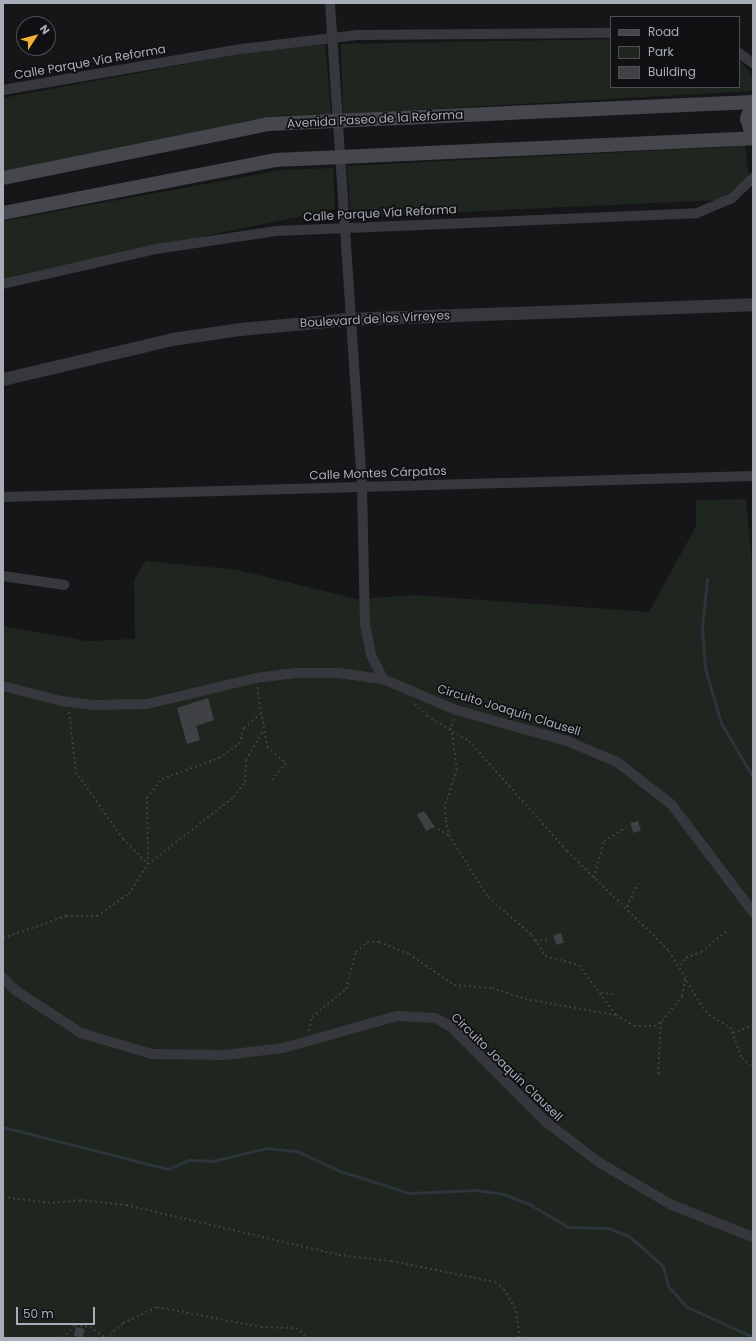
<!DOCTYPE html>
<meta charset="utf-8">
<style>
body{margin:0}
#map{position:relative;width:756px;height:1341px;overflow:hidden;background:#161618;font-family:Poppins,sans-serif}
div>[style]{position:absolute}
.green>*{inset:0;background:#1e261f}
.stream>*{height:3px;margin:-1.5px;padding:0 1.5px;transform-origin:1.5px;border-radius:1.5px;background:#2c353c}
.building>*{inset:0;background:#404145;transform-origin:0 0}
.path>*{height:2px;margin-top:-1px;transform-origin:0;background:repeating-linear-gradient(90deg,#3d3f44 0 2px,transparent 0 5px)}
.minor>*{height:10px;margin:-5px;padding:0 5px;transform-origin:5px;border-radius:5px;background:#37383d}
.tertiary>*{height:13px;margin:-6.5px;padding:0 6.5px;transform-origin:6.5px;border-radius:6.5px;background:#37383d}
.secondary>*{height:14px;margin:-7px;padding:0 7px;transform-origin:7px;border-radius:7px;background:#45474d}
span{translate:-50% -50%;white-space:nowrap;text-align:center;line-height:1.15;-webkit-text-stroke:3.5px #111113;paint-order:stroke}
.street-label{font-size:12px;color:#a8adb8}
.frame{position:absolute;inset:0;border:4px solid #a8adb8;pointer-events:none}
.legend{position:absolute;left:610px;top:16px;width:130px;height:72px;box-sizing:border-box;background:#111113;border:1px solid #4d4f55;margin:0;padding:5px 7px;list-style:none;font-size:12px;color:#a8adb8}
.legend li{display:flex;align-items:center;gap:8px;height:20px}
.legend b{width:20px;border:1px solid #4d4f55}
.north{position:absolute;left:16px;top:16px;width:40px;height:40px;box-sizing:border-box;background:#111113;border:1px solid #4d4f55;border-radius:50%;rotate:54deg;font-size:11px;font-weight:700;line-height:16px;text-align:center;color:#a8adb8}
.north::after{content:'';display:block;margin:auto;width:14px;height:18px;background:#f2b134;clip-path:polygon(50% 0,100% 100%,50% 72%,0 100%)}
.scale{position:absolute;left:16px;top:1307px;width:79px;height:18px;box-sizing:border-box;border:2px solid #a8adb8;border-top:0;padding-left:5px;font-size:12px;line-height:14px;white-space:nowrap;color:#a8adb8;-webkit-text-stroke:3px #111113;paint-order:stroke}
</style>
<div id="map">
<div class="green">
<div style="clip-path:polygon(611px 39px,611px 87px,739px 87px,739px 60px,752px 75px,752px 91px,343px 114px,341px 44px)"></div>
<div style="clip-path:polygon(325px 44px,331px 114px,271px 116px,3px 172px,3px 98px,240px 54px)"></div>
<div style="clip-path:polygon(745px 146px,749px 177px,720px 200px,351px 217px,347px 166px)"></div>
<div style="clip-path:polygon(333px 168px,335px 209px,91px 260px,3px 286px,3px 221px,282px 170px)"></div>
<div style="clip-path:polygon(746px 499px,753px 577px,753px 1338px,3px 1338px,3px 626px,87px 641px,135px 639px,134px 580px,146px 561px,238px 570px,357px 599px,414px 595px,649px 612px,696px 526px,696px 500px)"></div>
</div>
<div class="stream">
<div style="left:707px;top:579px;width:49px;rotate:95.8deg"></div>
<div style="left:702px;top:628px;width:40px;rotate:85.7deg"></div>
<div style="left:705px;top:668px;width:57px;rotate:73.8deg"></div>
<div style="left:721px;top:723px;width:63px;rotate:59.3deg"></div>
<div style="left:3px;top:1127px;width:170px;rotate:14.3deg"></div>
<div style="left:168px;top:1169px;width:22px;rotate:-24deg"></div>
<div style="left:188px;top:1160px;width:24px;rotate:2deg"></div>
<div style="left:212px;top:1161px;width:57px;rotate:-13.3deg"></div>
<div style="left:267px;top:1148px;width:30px;rotate:6deg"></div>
<div style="left:297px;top:1151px;width:47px;rotate:24.9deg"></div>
<div style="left:340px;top:1171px;width:72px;rotate:17.7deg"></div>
<div style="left:409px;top:1193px;width:68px;rotate:-2.5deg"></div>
<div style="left:477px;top:1190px;width:26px;rotate:9deg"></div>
<div style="left:503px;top:1194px;width:30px;rotate:21deg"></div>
<div style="left:531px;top:1205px;width:43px;rotate:30.7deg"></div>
<div style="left:568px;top:1227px;width:40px;rotate:1.4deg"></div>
<div style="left:608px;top:1228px;width:22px;rotate:21deg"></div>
<div style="left:629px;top:1236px;width:45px;rotate:41.4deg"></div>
<div style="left:663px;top:1266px;width:21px;rotate:76deg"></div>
<div style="left:668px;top:1286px;width:28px;rotate:48deg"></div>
<div style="left:687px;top:1307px;width:72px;rotate:24.4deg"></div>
</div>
<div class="building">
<div style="clip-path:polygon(208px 698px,214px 720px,196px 726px,200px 740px,187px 744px,177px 708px)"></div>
<div style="clip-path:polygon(424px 811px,435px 827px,426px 831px,417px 814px)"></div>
<div style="left:638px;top:821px;width:10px;height:8px;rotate:73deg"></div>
<div style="left:561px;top:933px;width:10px;height:8px;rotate:73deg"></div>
<div style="left:76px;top:1327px;width:9px;height:9px;rotate:13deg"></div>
</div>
<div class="path">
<div style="left:257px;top:687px;width:61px;rotate:80.5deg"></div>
<div style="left:267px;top:747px;width:25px;rotate:40deg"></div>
<div style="left:286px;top:763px;width:25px;rotate:130deg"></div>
<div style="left:415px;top:704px;width:17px;rotate:45deg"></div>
<div style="left:427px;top:716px;width:49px;rotate:30.8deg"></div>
<div style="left:469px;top:741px;width:147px;rotate:48.3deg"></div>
<div style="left:567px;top:851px;width:143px;rotate:44.4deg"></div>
<div style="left:669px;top:951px;width:61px;rotate:59.2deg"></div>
<div style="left:700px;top:1003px;width:15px;rotate:53deg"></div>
<div style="left:709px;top:1015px;width:24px;rotate:30deg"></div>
<div style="left:730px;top:1027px;width:33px;rotate:69deg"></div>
<div style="left:742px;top:1058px;width:15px;rotate:42deg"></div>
<div style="left:69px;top:712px;width:60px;rotate:83.3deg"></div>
<div style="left:76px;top:772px;width:82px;rotate:55deg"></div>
<div style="left:123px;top:839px;width:35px;rotate:45deg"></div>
<div style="left:148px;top:864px;width:66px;rotate:-90.9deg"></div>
<div style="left:147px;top:798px;width:24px;rotate:-52deg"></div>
<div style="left:162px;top:779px;width:61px;rotate:-20.2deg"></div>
<div style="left:219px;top:758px;width:24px;rotate:-35deg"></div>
<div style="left:239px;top:744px;width:17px;rotate:-73deg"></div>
<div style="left:244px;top:728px;width:21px;rotate:-41deg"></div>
<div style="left:454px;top:719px;width:9px;rotate:108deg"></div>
<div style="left:451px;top:728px;width:41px;rotate:81.7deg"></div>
<div style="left:457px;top:769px;width:40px;rotate:108deg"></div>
<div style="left:445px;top:807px;width:13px;rotate:86deg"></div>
<div style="left:446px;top:820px;width:15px;rotate:79deg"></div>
<div style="left:449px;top:835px;width:73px;rotate:57.8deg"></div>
<div style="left:488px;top:897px;width:58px;rotate:40.8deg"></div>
<div style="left:532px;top:935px;width:25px;rotate:58deg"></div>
<div style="left:545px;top:956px;width:35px;rotate:15deg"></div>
<div style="left:579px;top:965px;width:62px;rotate:53.5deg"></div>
<div style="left:616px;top:1015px;width:21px;rotate:31deg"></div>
<div style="left:634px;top:1026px;width:20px"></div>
<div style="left:654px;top:1026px;width:9px;rotate:-32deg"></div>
<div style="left:662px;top:1021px;width:32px;rotate:-51deg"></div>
<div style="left:682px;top:996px;width:20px;rotate:-79deg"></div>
<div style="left:438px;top:829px;width:13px;rotate:29deg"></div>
<div style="left:594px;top:878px;width:38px;rotate:-75deg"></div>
<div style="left:604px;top:841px;width:26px;rotate:-31deg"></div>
<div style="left:627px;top:907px;width:26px;rotate:-65deg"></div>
<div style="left:3px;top:938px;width:67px;rotate:-19.2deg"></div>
<div style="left:66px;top:916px;width:31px"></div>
<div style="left:97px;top:916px;width:39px;rotate:-35deg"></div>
<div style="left:129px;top:894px;width:36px;rotate:-58deg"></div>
<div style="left:148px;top:864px;width:109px;rotate:-37.9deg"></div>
<div style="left:234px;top:797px;width:19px;rotate:-54deg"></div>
<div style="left:245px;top:782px;width:22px;rotate:-87deg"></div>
<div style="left:246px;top:760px;width:34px;rotate:-60deg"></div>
<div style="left:535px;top:941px;width:15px;rotate:-8deg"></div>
<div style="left:681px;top:965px;width:9px;rotate:-54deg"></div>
<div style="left:686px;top:958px;width:16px;rotate:-22deg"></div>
<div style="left:701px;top:952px;width:35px;rotate:-39deg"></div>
<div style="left:601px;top:993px;width:12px;rotate:5deg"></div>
<div style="left:661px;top:1022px;width:51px;rotate:93.4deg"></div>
<div style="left:658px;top:1073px;width:5px;rotate:11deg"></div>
<div style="left:309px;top:1031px;width:14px;rotate:-78deg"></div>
<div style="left:312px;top:1017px;width:44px;rotate:-39.5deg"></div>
<div style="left:346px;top:989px;width:38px;rotate:-75deg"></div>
<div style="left:356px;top:952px;width:15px;rotate:-42deg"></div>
<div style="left:367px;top:942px;width:12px"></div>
<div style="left:379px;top:942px;width:32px;rotate:22deg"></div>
<div style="left:409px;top:954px;width:55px;rotate:34.6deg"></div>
<div style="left:454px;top:985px;width:38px;rotate:5deg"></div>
<div style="left:492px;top:988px;width:35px;rotate:18deg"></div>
<div style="left:525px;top:999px;width:92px;rotate:10deg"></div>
<div style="left:733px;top:1033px;width:22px;rotate:-22deg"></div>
<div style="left:3px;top:1197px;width:50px;rotate:6.8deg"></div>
<div style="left:53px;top:1203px;width:27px;rotate:-6deg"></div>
<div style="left:80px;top:1200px;width:46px;rotate:6.2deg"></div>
<div style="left:126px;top:1205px;width:219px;rotate:13.2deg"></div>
<div style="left:339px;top:1255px;width:52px;rotate:6.6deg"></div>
<div style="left:391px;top:1261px;width:106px;rotate:11.4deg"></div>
<div style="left:495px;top:1282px;width:11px;rotate:38deg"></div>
<div style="left:504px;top:1289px;width:25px;rotate:61deg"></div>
<div style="left:516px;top:1311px;width:27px;rotate:82deg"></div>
<div style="left:63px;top:1338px;width:18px;rotate:-47deg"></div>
<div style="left:75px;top:1325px;width:15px;rotate:8deg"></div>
<div style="left:90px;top:1327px;width:19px;rotate:36deg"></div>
<div style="left:106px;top:1338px;width:23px;rotate:-41deg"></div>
<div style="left:123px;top:1323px;width:38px;rotate:-25deg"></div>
<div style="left:157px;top:1307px;width:106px;rotate:10.9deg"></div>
<div style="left:261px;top:1327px;width:35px;rotate:2deg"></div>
<div style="left:296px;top:1328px;width:16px;rotate:40deg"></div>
</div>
<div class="minor">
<div style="left:330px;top:3px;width:484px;rotate:86.2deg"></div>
<div style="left:362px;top:486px;width:138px;rotate:88.8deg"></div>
<div style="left:365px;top:624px;width:32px;rotate:79deg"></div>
<div style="left:371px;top:655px;width:27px;rotate:63deg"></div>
<div style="left:739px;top:53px;width:17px;rotate:36deg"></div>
<div style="left:3px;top:90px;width:242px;rotate:-9.8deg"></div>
<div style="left:241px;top:49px;width:117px;rotate:-6.9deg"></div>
<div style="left:357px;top:35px;width:254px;rotate:-0.5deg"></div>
<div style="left:3px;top:284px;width:157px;rotate:-12.9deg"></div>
<div style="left:156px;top:249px;width:121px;rotate:-8.5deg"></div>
<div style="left:276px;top:231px;width:421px;rotate:-2.4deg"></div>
<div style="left:697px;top:213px;width:38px;rotate:-23deg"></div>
<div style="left:732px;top:198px;width:29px;rotate:-44deg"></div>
<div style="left:3px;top:497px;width:750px;rotate:-1.6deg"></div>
<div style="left:3px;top:576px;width:62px;rotate:8.4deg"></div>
<div style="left:3px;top:686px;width:60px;rotate:14.5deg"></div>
<div style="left:61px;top:701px;width:34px;rotate:7deg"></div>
<div style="left:95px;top:705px;width:52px;rotate:-1.1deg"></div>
<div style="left:147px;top:704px;width:112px;rotate:-13.4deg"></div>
<div style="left:256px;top:678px;width:40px;rotate:-7.1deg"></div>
<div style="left:296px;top:673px;width:42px"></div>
<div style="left:338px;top:673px;width:45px;rotate:7.6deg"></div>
<div style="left:383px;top:679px;width:79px;rotate:23deg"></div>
<div style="left:456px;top:710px;width:115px;rotate:15.6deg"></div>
<div style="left:567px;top:741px;width:54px;rotate:22.8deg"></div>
<div style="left:617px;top:762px;width:68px;rotate:37.9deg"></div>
<div style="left:671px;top:804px;width:136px;rotate:52.8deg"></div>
<div style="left:3px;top:978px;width:17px;rotate:45deg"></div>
<div style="left:15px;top:990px;width:79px;rotate:33.1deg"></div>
<div style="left:81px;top:1033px;width:74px;rotate:16.5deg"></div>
<div style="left:152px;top:1054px;width:73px;rotate:0.8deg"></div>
<div style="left:225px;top:1055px;width:58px;rotate:-6.9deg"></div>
<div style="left:283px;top:1048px;width:118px;rotate:-15.7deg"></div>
<div style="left:397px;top:1016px;width:38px;rotate:3deg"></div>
<div style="left:435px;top:1018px;width:17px;rotate:28deg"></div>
<div style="left:450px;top:1026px;width:136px;rotate:45deg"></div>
<div style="left:546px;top:1122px;width:68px;rotate:37.2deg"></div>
<div style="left:600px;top:1163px;width:83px;rotate:30.3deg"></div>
<div style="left:672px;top:1205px;width:87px;rotate:21.6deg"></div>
</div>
<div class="tertiary">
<div style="left:3px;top:379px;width:174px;rotate:-13.3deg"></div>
<div style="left:172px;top:339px;width:69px;rotate:-8.4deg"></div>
<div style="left:240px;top:329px;width:108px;rotate:-5.3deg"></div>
<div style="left:348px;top:319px;width:405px;rotate:-2.1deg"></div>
</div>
<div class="secondary">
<div style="left:753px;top:103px;width:17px;rotate:111deg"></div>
<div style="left:747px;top:119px;width:19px;rotate:72deg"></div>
<div style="left:3px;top:178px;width:270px;rotate:-11.5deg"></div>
<div style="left:268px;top:124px;width:485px;rotate:-2.6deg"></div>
<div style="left:3px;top:213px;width:277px;rotate:-11deg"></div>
<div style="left:275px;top:160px;width:479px;rotate:-2.6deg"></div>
</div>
<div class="street-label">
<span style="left:90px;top:62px;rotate:-10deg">Calle Parque Vía Reforma</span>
<span style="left:375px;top:119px;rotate:-3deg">Avenida Paseo de la Reforma</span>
<span style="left:380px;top:213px;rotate:-3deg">Calle Parque Vía Reforma</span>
<span style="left:375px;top:319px;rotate:-3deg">Boulevard de los Virreyes</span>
<span style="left:378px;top:473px;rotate:-2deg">Calle Montes Cárpatos</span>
<span style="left:509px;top:710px;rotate:17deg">Circuito Joaquín Clausell</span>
<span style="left:507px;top:1067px;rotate:44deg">Circuito Joaquín Clausell</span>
</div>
<div class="frame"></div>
<ul class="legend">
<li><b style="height:5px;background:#45474d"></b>Road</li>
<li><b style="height:11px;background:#1e261f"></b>Park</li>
<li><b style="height:11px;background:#404145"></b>Building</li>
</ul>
<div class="north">N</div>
<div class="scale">50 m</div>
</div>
